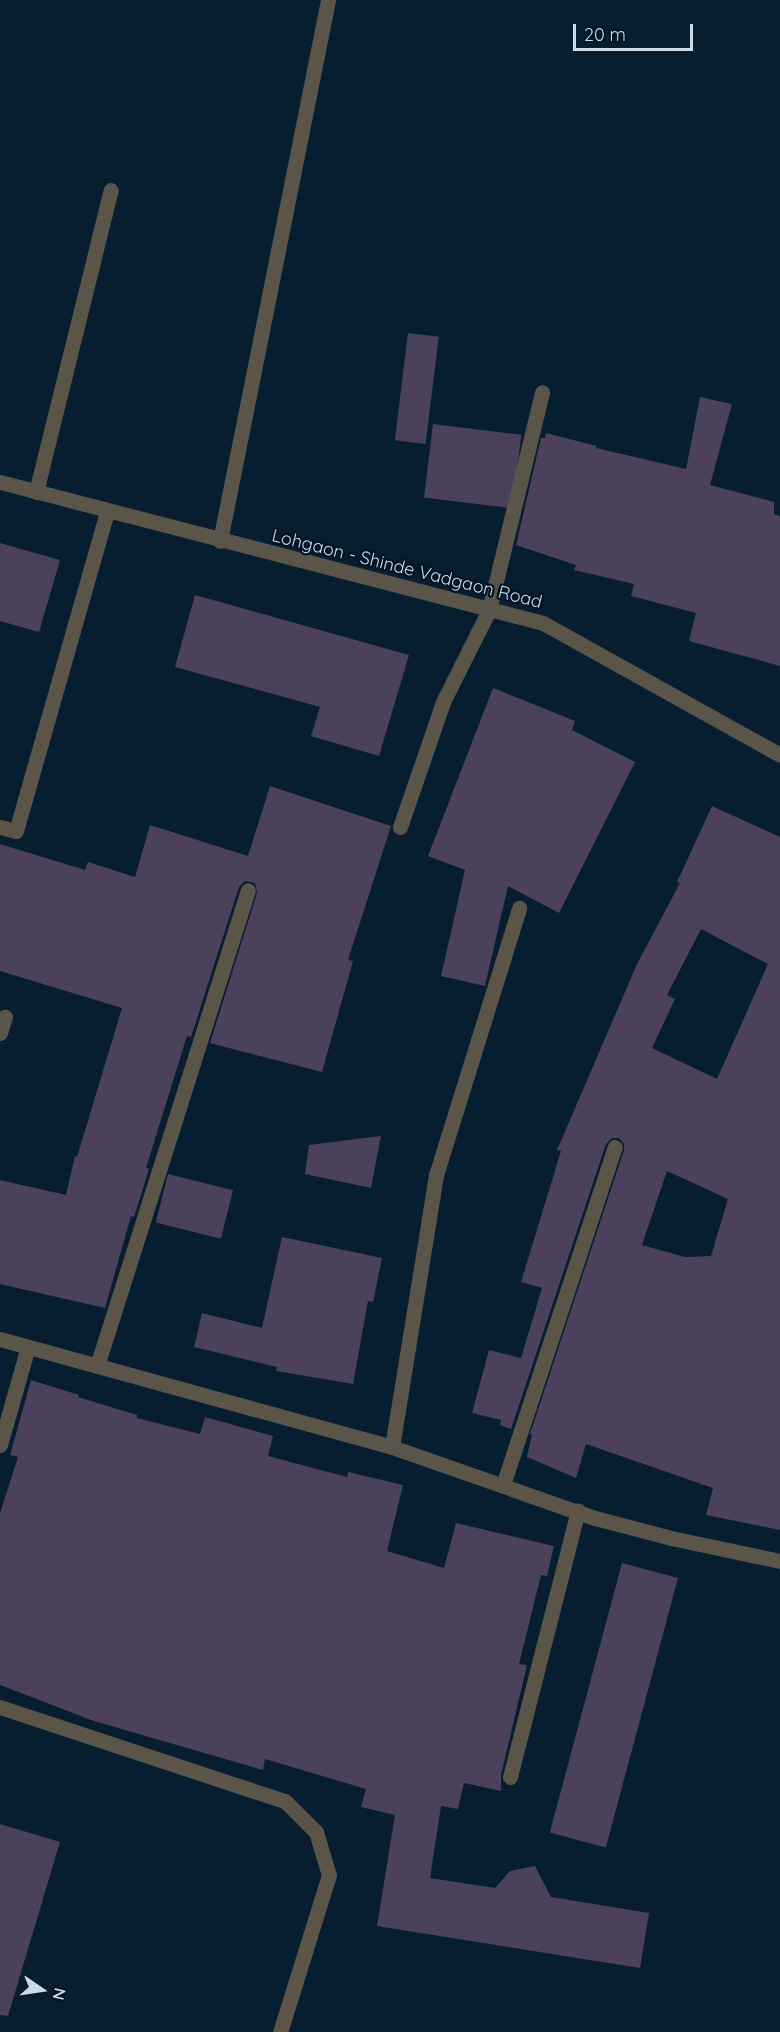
<!DOCTYPE html>
<style>
body{margin:0}
#map{position:relative;width:780px;height:2032px;overflow:hidden;background:#061e2f;font-family:Quicksand,sans-serif}
div>[style]{position:absolute}
.building>*{inset:0;background:#4b415a;transform-origin:0 0}
.service>*{height:15px;margin:-7.5px;padding:0 7.5px;transform-origin:7.5px;border-radius:7.5px;background:#5b5449}
.minor>*{height:15px;margin:-7.5px;padding:0 7.5px;transform-origin:7.5px;border-radius:7.5px;background:#5b5449}
.tertiary>*{height:15px;margin:-7.5px;padding:0 7.5px;transform-origin:7.5px;border-radius:7.5px;background:#5b5449}
span{translate:-50% -50%;white-space:nowrap;text-align:center;line-height:1.15;-webkit-text-stroke:4.5px #001524;paint-order:stroke}
.street-label{font-size:18px;color:#cddbe6}
.north{position:absolute;left:12px;top:1960px;width:60px;height:60px;-webkit-text-stroke:4px #001524;paint-order:stroke;rotate:103deg;font-size:16px;font-weight:700;line-height:24px;text-align:center;color:#cddbe6}
.north::after{content:'';display:block;margin:auto;width:21px;height:27px;background:#cddbe6;clip-path:polygon(50% 0,100% 100%,50% 72%,0 100%)}
.scale{position:absolute;left:573px;top:24px;width:120px;height:27px;box-sizing:border-box;border:3px solid #cddbe6;border-top:0;padding-left:8px;font-size:18px;line-height:21px;white-space:nowrap;color:#cddbe6;-webkit-text-stroke:4px #001524;paint-order:stroke}
</style>
<div id="map">
<div class="building">
<div style="left:408px;top:333px;width:31px;height:108px;rotate:7deg"></div>
<div style="clip-path:polygon(700px 397px,732px 404px,710px 485px,774px 502px,774px 514px,780px 516px,780px 666px,689px 641px,696px 613px,631px 596px,634px 584px,574px 570px,576px 565px,516px 545px,541px 438px,545px 438px,546px 433px,597px 446px,596px 448px,686px 469px)"></div>
<div style="left:433px;top:424px;width:89px;height:74px;rotate:7deg"></div>
<div style="clip-path:polygon(0 543px,60px 560px,39px 632px,0 621px)"></div>
<div style="clip-path:polygon(195px 595px,409px 655px,379px 756px,311px 736px,320px 707px,175px 667px)"></div>
<div style="clip-path:polygon(493px 688px,575px 721px,572px 730px,635px 762px,559px 913px,508px 886px,485px 986px,441px 976px,465px 870px,428px 856px)"></div>
<div style="clip-path:polygon(270px 786px,391px 826px,348px 960px,353px 961px,322px 1072px,210px 1043px,257px 893px,255px 883px,245px 881px,239px 887px,191px 1037px,187px 1036px,146px 1168px,149px 1169px,134px 1217px,131px 1216px,105px 1308px,0 1284px,0 1180px,66px 1195px,75px 1156px,77px 1157px,122px 1008px,0 971px,0 844px,85px 870px,88px 862px,135px 877px,150px 825px,248px 856px)"></div>
<div style="clip-path:polygon(evenodd,712px 806px,780px 837px,780px 1530px,706px 1515px,713px 1488px,586px 1444px,576px 1478px,527px 1457px,532px 1435px,530px 1434px,624px 1150px,624px 1144px,619px 1138px,612px 1138px,606px 1144px,511px 1429px,500px 1425px,501px 1420px,472px 1413px,489px 1350px,521px 1358px,542px 1288px,521px 1282px,561px 1151px,557px 1150px,637px 964px,680px 883px,677px 882px,712px 806px,701px 929px,768px 964px,717px 1079px,652px 1048px,675px 999px,667px 995px,701px 929px,712px 806px,667px 1171px,728px 1199px,711px 1256px,685px 1257px,642px 1245px,667px 1171px)"></div>
<div style="clip-path:polygon(381px 1136px,371px 1188px,305px 1174px,309px 1145px)"></div>
<div style="left:168px;top:1174px;width:67px;height:50px;rotate:14deg"></div>
<div style="clip-path:polygon(282px 1237px,382px 1258px,373px 1302px,368px 1301px,353px 1384px,276px 1371px,277px 1367px,194px 1347px,202px 1313px,262px 1328px)"></div>
<div style="clip-path:polygon(31px 1380px,79px 1395px,78px 1397px,137px 1415px,137px 1418px,200px 1434px,205px 1417px,273px 1436px,268px 1456px,347px 1477px,348px 1472px,403px 1485px,387px 1551px,444px 1568px,456px 1523px,554px 1546px,547px 1576px,541px 1575px,519px 1664px,527px 1665px,501px 1775px,501px 1791px,464px 1783px,458px 1809px,441px 1806px,430px 1878px,495px 1888px,510px 1871px,535px 1866px,551px 1897px,649px 1913px,640px 1968px,377px 1926px,395px 1815px,361px 1807px,366px 1789px,265px 1759px,263px 1770px,94px 1721px,0 1685px,0 1513px,18px 1457px,10px 1455px)"></div>
<div style="left:622px;top:1563px;width:58px;height:279px;rotate:15deg"></div>
<div style="clip-path:polygon(0 1824px,60px 1842px,8px 2016px,0 2015px)"></div>
</div>
<div class="service">
<div style="left:36px;top:492px;width:311px;rotate:-76.1deg"></div>
<div style="left:220px;top:541px;width:552px;rotate:-78.71deg"></div>
</div>
<div class="minor">
<div style="left:0;top:827px;width:16px;rotate:14deg"></div>
<div style="left:16px;top:831px;width:332px;rotate:-74.1deg"></div>
<div style="left:400px;top:827px;width:132px;rotate:-71deg"></div>
<div style="left:443px;top:702px;width:103px;rotate:-63.4deg"></div>
<div style="left:489px;top:610px;width:224px;rotate:-76.3deg"></div>
<div style="left:0;top:1033px;width:17px;rotate:-73deg"></div>
<div style="left:0;top:1339px;width:407px;rotate:15.4deg"></div>
<div style="left:392px;top:1447px;width:215px;rotate:19.3deg"></div>
<div style="left:595px;top:1518px;width:79px;rotate:14.7deg"></div>
<div style="left:671px;top:1538px;width:111px;rotate:11.9deg"></div>
<div style="left:97px;top:1366px;width:499px;rotate:-72.4deg"></div>
<div style="left:0;top:1445px;width:102px;rotate:-74.1deg"></div>
<div style="left:392px;top:1447px;width:276px;rotate:-80.8deg"></div>
<div style="left:436px;top:1175px;width:280px;rotate:-72.7deg"></div>
<div style="left:503px;top:1485px;width:356px;rotate:-71.7deg"></div>
<div style="left:0;top:1707px;width:300px;rotate:18.3deg"></div>
<div style="left:285px;top:1801px;width:44px;rotate:45deg"></div>
<div style="left:316px;top:1832px;width:45px;rotate:73.2deg"></div>
<div style="left:329px;top:1875px;width:164px;rotate:107.3deg"></div>
<div style="left:510px;top:1777px;width:275px;rotate:-75.7deg"></div>
</div>
<div class="tertiary">
<div style="left:0;top:482px;width:561px;rotate:14.56deg"></div>
<div style="left:543px;top:623px;width:271px;rotate:29.1deg"></div>
</div>
<div class="street-label">
<span style="left:407px;top:569px;rotate:14deg">Lohgaon - Shinde Vadgaon Road</span>
</div>
<div class="north">N</div>
<div class="scale">20 m</div>
</div>
